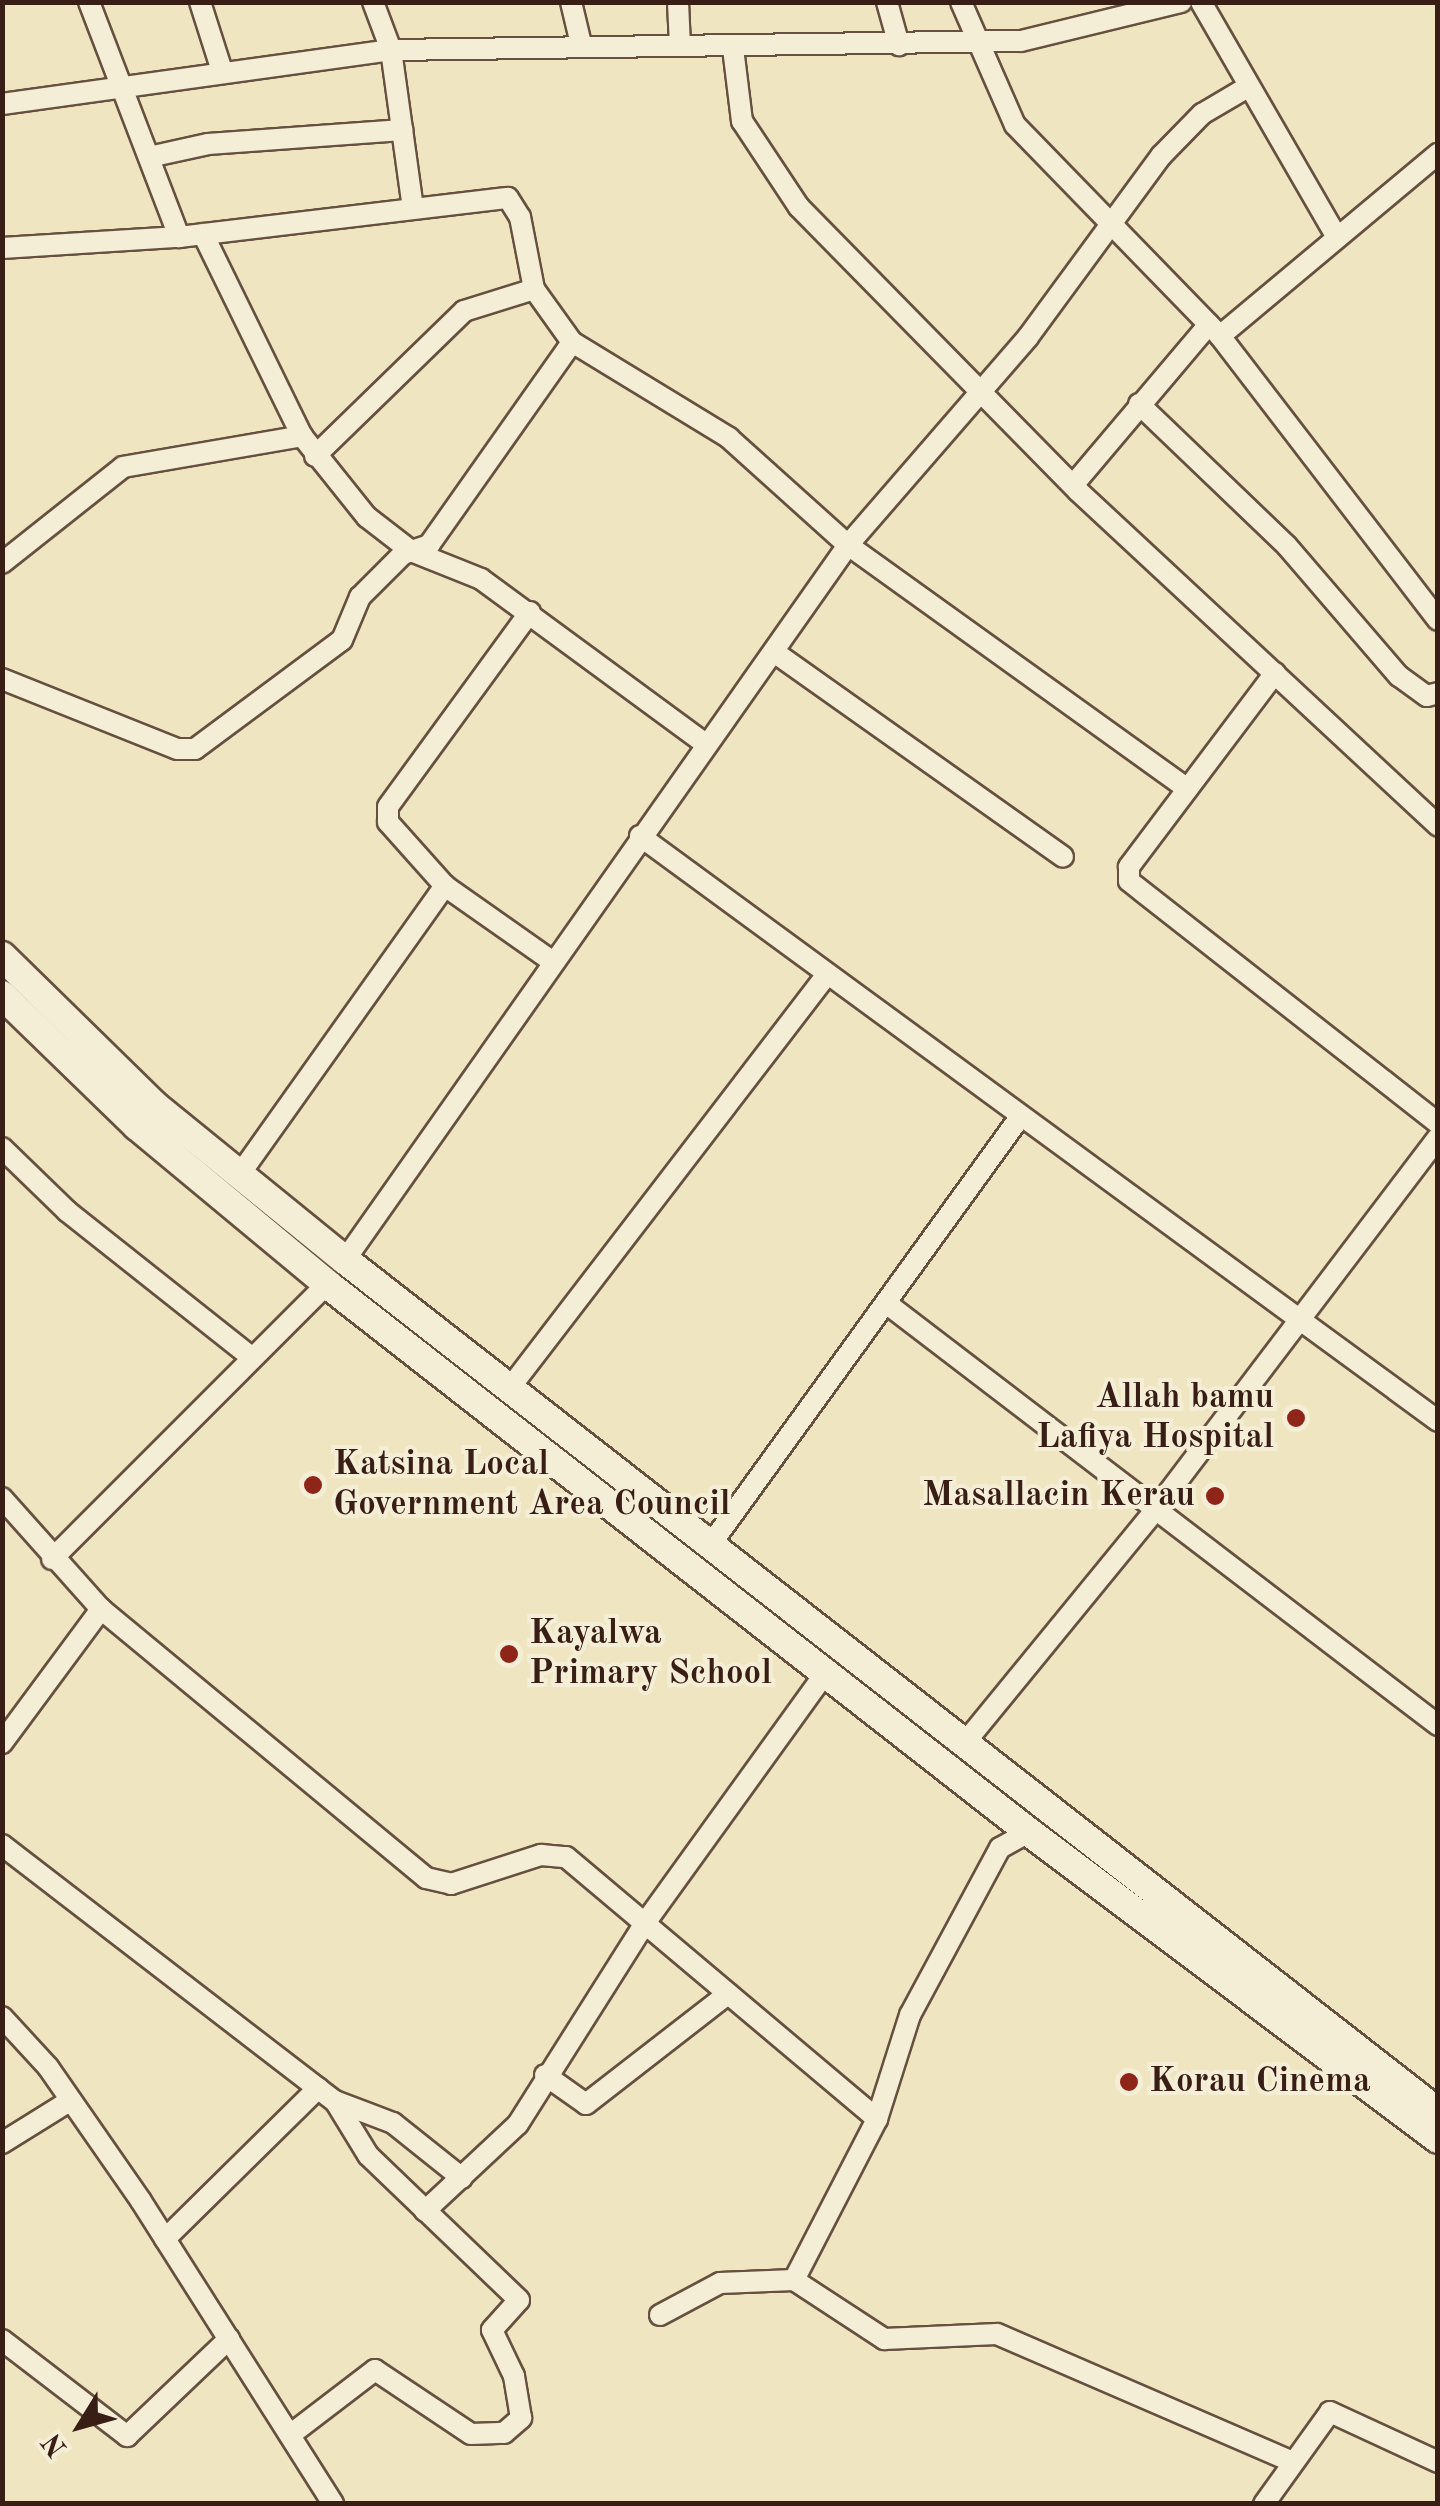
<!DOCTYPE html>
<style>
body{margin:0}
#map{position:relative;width:1440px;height:2506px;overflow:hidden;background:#efe5c0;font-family:"Old Standard TT",serif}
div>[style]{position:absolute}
.roads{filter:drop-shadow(2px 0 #665040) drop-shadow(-2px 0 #665040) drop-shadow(0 2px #665040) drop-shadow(0 -2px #665040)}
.street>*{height:20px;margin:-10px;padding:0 10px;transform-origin:10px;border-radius:10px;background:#f5eed6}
.secondary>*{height:28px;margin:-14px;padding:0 14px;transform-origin:14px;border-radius:14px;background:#f5eed6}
.dots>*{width:28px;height:28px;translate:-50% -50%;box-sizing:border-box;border:5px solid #f5eed6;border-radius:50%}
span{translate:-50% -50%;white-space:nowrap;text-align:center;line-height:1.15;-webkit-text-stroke:8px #f5eed6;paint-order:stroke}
.poi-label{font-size:35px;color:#381e15;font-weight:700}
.right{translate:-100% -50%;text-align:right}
.left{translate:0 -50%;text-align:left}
.frame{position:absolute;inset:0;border:5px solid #381e15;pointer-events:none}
.north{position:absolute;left:30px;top:2376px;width:100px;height:100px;-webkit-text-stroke:8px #f5eed6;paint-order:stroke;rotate:233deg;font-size:28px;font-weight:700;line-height:40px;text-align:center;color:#381e15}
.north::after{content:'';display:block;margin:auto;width:35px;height:45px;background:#381e15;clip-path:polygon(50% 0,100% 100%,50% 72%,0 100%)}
</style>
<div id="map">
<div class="roads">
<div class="street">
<div style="left:89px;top:2px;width:252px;rotate:69deg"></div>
<div style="left:200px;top:2px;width:72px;rotate:72.3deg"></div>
<div style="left:373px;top:2px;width:51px;rotate:69.4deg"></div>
<div style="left:391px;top:50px;width:160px;rotate:82.1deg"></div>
<div style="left:571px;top:2px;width:43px;rotate:76.6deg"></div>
<div style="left:678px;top:2px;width:44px;rotate:87.4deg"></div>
<div style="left:887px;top:2px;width:45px;rotate:74.4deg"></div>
<div style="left:961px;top:2px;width:134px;rotate:66.3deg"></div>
<div style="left:1015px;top:125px;width:294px;rotate:45.8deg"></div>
<div style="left:1220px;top:336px;width:358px;rotate:52.5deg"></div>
<div style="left:1201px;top:2px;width:272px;rotate:60deg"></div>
<div style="left:733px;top:48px;width:74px;rotate:83deg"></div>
<div style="left:742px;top:121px;width:103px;rotate:56.5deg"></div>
<div style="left:799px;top:207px;width:398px;rotate:45.5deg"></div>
<div style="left:1078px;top:491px;width:492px;rotate:42.9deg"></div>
<div style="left:2px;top:104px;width:393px;rotate:-7.9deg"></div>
<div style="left:391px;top:50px;width:630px;rotate:-0.82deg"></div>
<div style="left:1021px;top:41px;width:165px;rotate:-13.7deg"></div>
<div style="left:149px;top:157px;width:60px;rotate:-12.4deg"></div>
<div style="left:208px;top:144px;width:195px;rotate:-4.1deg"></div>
<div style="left:203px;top:234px;width:225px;rotate:63.9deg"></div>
<div style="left:302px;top:436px;width:104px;rotate:51.3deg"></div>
<div style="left:367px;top:517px;width:56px;rotate:37.7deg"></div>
<div style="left:411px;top:551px;width:75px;rotate:21.8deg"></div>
<div style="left:481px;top:579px;width:280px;rotate:36.3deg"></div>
<div style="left:2px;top:248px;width:177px;rotate:-3.6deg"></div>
<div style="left:179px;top:237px;width:331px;rotate:-6.8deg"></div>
<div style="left:508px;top:198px;width:22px;rotate:58deg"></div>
<div style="left:520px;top:217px;width:73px;rotate:79deg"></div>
<div style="left:534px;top:289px;width:65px;rotate:54.4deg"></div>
<div style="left:572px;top:342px;width:184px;rotate:31.4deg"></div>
<div style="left:729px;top:438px;width:160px;rotate:42deg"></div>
<div style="left:848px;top:545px;width:418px;rotate:35.7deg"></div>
<div style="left:1220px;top:336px;width:284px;rotate:-39.9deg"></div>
<div style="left:1139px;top:404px;width:205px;rotate:43.8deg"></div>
<div style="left:1287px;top:546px;width:172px;rotate:49.3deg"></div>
<div style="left:1399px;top:676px;width:34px;rotate:36deg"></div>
<div style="left:1427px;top:696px;width:11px;rotate:-15deg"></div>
<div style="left:315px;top:456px;width:208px;rotate:-44.2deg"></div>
<div style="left:464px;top:311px;width:73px;rotate:-17.4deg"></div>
<div style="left:1074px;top:484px;width:209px;rotate:-49.8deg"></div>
<div style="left:2px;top:563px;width:154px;rotate:-38.4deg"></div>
<div style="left:123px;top:467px;width:182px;rotate:-9.8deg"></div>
<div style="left:530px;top:612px;width:241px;rotate:126.1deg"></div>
<div style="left:388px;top:807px;width:15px;rotate:90deg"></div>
<div style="left:388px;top:822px;width:86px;rotate:48.3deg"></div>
<div style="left:445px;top:886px;width:132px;rotate:35.1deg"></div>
<div style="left:774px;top:652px;width:354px;rotate:35.3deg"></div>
<div style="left:1275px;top:673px;width:243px;rotate:127deg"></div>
<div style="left:1129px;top:867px;width:14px;rotate:90deg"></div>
<div style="left:1129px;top:881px;width:392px;rotate:38.1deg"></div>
<div style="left:2px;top:679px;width:188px;rotate:21.8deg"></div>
<div style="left:177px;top:749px;width:18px"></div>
<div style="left:195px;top:749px;width:183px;rotate:-36.6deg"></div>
<div style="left:342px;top:640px;width:47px;rotate:-67.3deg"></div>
<div style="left:360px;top:597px;width:61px;rotate:-45deg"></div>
<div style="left:403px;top:554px;width:28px;rotate:-19deg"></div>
<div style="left:429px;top:545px;width:248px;rotate:-54.8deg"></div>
<div style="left:640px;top:836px;width:989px;rotate:36.24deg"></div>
<div style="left:2px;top:1148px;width:91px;rotate:44.1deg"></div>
<div style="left:67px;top:1211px;width:232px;rotate:38.4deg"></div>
<div style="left:240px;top:1174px;width:354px;rotate:-54.6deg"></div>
<div style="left:345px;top:1260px;width:874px;rotate:-54.87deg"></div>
<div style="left:848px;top:545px;width:275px;rotate:-49.1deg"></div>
<div style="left:1028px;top:337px;width:225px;rotate:-53.7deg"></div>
<div style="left:1161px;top:156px;width:59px;rotate:-45.7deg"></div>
<div style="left:1202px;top:114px;width:51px;rotate:-30.6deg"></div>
<div style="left:886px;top:1303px;width:695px;rotate:37.4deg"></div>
<div style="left:509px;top:1389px;width:519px;rotate:-52.51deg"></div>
<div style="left:2px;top:1498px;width:149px;rotate:48.3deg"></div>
<div style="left:101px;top:1609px;width:422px;rotate:39.6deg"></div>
<div style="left:426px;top:1878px;width:26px;rotate:13deg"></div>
<div style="left:451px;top:1884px;width:95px;rotate:-17.9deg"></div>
<div style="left:541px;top:1855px;width:25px;rotate:5deg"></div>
<div style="left:566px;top:1857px;width:407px;rotate:40.1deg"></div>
<div style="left:711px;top:1544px;width:527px;rotate:-54.11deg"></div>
<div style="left:52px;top:1559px;width:389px;rotate:-45deg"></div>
<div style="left:2px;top:1743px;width:167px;rotate:-53.5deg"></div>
<div style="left:963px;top:1745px;width:305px;rotate:-50.7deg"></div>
<div style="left:1156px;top:1509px;width:466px;rotate:-52.8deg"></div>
<div style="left:2px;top:1845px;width:420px;rotate:37.6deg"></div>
<div style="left:335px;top:2101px;width:62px;rotate:20.8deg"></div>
<div style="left:393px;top:2123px;width:88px;rotate:38.6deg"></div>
<div style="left:2px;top:2017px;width:68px;rotate:47.4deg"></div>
<div style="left:48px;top:2067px;width:163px;rotate:55.2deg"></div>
<div style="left:141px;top:2201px;width:359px;rotate:57.6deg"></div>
<div style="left:545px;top:2075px;width:50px;rotate:35.3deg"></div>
<div style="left:586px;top:2104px;width:180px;rotate:-37.8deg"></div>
<div style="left:2px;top:2143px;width:81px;rotate:-31.9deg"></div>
<div style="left:425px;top:2211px;width:127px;rotate:-43.1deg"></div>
<div style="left:518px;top:2124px;width:238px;rotate:-57.7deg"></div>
<div style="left:645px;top:1923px;width:309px;rotate:-54.2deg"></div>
<div style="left:165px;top:2239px;width:215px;rotate:-44.6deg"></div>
<div style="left:794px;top:2280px;width:181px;rotate:-62.7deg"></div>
<div style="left:877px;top:2119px;width:109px;rotate:-72.4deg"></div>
<div style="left:910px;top:2015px;width:190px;rotate:-61.7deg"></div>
<div style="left:1000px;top:1848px;width:33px;rotate:-29deg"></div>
<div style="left:660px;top:2315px;width:68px;rotate:-28.1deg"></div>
<div style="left:720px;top:2283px;width:74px;rotate:-2.3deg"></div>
<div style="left:794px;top:2280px;width:108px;rotate:33.2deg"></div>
<div style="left:884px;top:2339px;width:113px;rotate:-2.5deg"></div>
<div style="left:997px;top:2334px;width:319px;rotate:23.4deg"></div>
<div style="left:2px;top:2340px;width:158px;rotate:37.5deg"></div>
<div style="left:127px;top:2436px;width:141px;rotate:-43.6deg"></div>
<div style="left:290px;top:2435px;width:107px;rotate:-37.4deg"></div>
<div style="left:375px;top:2370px;width:115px;rotate:33.7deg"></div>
<div style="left:471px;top:2434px;width:33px;rotate:-2deg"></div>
<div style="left:504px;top:2433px;width:23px;rotate:-41deg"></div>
<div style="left:521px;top:2418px;width:43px;rotate:-99.5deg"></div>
<div style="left:514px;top:2376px;width:51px;rotate:-115.6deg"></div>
<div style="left:492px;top:2330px;width:40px;rotate:-48deg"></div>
<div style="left:519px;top:2300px;width:209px;rotate:-136.2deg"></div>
<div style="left:368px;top:2155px;width:63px;rotate:-121.4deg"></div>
<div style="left:1264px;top:2504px;width:113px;rotate:-54.3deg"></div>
<div style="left:1330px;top:2412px;width:119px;rotate:24.8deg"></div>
</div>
<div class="secondary">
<div style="left:2px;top:956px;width:213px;rotate:44.4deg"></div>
<div style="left:154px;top:1105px;width:246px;rotate:39.1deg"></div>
<div style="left:345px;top:1260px;width:1386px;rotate:37.94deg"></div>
<div style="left:2px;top:995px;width:188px;rotate:44.1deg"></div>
<div style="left:137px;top:1126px;width:247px;rotate:39.7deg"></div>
<div style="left:327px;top:1284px;width:891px;rotate:37.98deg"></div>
<div style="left:1029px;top:1832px;width:511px;rotate:36.89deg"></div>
</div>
</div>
<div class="dots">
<div style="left:1296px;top:1418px;background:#8f2418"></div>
<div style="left:313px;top:1485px;background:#8f2418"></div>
<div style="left:1215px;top:1496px;background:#8f2418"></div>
<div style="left:509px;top:1654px;background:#8f2418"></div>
<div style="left:1129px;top:2082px;background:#8f2418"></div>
</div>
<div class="poi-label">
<span class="right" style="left:1274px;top:1418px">Allah bamu<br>Lafiya Hospital</span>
<span class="left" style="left:333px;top:1485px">Katsina Local<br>Government Area Council</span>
<span class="right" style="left:1195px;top:1496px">Masallacin Kerau</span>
<span class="left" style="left:529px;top:1654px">Kayalwa<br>Primary School</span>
<span class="left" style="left:1149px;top:2082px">Korau Cinema</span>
</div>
<div class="frame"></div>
<div class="north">N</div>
</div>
